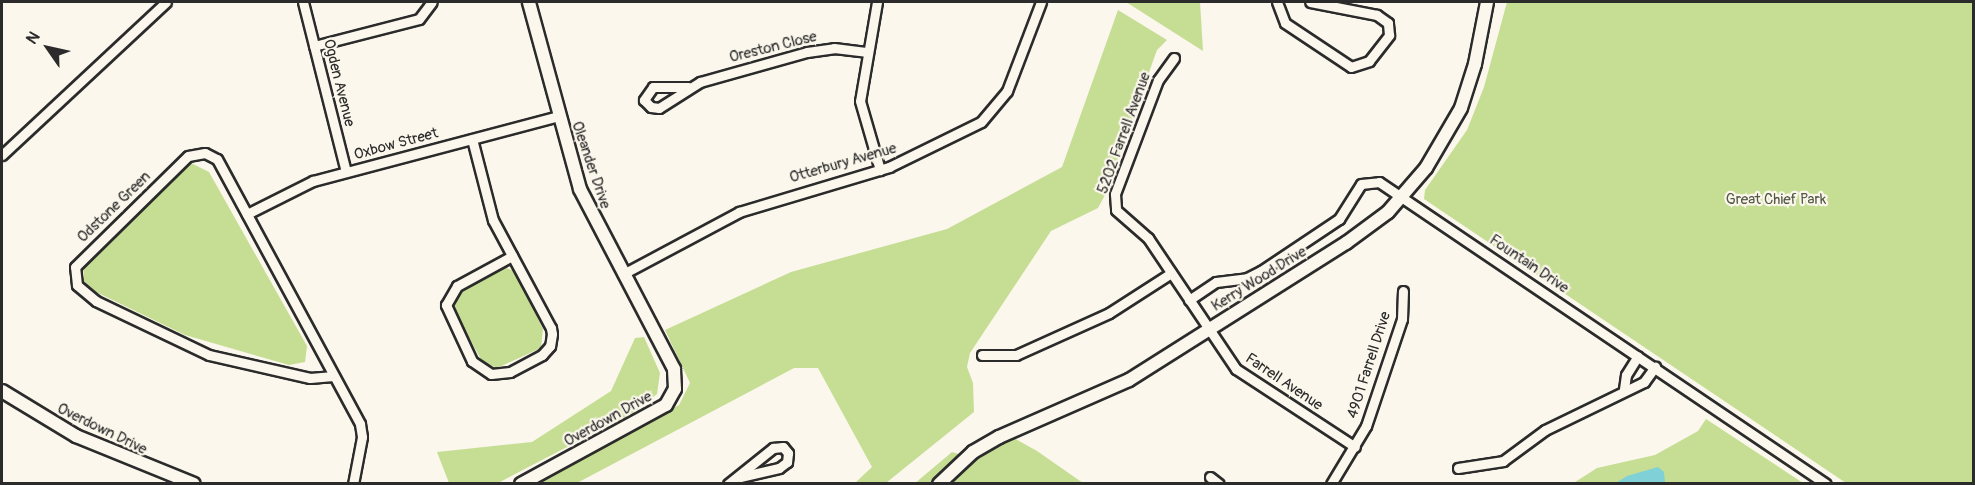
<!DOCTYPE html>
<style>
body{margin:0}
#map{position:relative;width:1975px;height:485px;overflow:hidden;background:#fbf7ec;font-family:Pangolin,sans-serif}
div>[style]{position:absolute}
.green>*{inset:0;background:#c6de94}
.water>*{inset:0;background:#7fd0d7}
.roads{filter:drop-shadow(2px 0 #2b2b2b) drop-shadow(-2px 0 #2b2b2b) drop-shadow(0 2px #2b2b2b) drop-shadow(0 -2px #2b2b2b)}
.street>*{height:9px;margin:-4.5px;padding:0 4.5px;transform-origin:4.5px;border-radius:4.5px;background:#fbf7ec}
.secondary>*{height:12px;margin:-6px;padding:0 6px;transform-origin:6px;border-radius:6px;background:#fbf7ec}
span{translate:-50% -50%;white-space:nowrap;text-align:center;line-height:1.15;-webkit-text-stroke:4.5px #fbf7ec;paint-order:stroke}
.street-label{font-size:15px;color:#2b2b2b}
.park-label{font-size:15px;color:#525845}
.frame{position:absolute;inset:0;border:3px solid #2b2b2b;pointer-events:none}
.north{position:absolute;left:18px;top:18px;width:60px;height:60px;-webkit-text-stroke:4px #fbf7ec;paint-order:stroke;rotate:304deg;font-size:16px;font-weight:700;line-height:24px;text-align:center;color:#2b2b2b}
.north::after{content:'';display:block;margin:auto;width:21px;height:27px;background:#2b2b2b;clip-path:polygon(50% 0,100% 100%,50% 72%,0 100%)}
</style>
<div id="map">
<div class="green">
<div style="clip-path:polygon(1126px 2px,1200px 2px,1203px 51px)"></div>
<div style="clip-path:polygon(1507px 2px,1973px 2px,1973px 483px,1846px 483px,1424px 199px,1425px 190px,1467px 130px,1484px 87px)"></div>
<div style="clip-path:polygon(1118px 10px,1167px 40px,1157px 50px,1105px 195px,1098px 208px,1051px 231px,970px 353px,967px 367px,973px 383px,974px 412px,886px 483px,855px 483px,872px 467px,818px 368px,794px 368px,577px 483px,535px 483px,679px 405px,690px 383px,665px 330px,791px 272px,947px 229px,1062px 167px)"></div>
<div style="clip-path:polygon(189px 162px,209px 172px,307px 346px,305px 362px,289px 365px,185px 335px,96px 292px,83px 281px,84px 264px)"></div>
<div style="clip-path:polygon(503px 267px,515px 271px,543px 329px,541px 348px,497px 368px,482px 361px,453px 309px,456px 296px)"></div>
<div style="clip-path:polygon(644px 337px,660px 373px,657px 394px,634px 412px,498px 483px,449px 483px,437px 452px,532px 442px,611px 391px,635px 338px)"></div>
<div style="clip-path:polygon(1706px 419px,1803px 483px,1572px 484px,1597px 468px,1655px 455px,1698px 431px)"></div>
<div style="clip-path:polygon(1014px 438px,1037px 451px,1083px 483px,950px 483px,978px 458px)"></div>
<div style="clip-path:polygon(952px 452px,962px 455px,934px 483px,914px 484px)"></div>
</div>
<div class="water">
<div style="clip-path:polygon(1658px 467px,1664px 472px,1665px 483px,1616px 483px,1627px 476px)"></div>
</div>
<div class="roads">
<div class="street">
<div style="left:303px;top:2px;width:175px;rotate:75.8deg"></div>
<div style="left:877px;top:2px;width:100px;rotate:99.7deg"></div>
<div style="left:860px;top:101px;width:72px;rotate:73.8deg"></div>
<div style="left:1277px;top:2px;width:22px;rotate:69deg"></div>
<div style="left:1285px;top:23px;width:79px;rotate:33.7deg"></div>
<div style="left:1351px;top:67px;width:19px;rotate:-18deg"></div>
<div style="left:1369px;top:61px;width:33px;rotate:-52deg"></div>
<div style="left:1389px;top:35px;width:12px;rotate:-95deg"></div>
<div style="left:1388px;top:23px;width:14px;rotate:-144deg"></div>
<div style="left:1377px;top:15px;width:68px;rotate:-169deg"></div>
<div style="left:314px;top:46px;width:108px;rotate:-14.4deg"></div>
<div style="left:419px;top:19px;width:21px;rotate:-53deg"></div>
<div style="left:1174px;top:58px;width:27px;rotate:126deg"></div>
<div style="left:1158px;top:80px;width:122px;rotate:110.7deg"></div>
<div style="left:1115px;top:194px;width:16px;rotate:86deg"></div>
<div style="left:1116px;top:210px;width:43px;rotate:41.2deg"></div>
<div style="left:1148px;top:238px;width:158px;rotate:56.1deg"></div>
<div style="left:1236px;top:369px;width:142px;rotate:33.2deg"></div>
<div style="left:688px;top:87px;width:35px;rotate:180deg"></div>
<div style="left:653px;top:87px;width:16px;rotate:125deg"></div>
<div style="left:644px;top:100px;width:10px;rotate:45deg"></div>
<div style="left:651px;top:107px;width:8px;rotate:7deg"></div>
<div style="left:659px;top:108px;width:49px;rotate:-32.4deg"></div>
<div style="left:700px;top:82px;width:111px;rotate:-15.7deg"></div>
<div style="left:807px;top:52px;width:27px;rotate:-8deg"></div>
<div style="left:834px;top:48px;width:34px;rotate:7deg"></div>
<div style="left:472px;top:139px;width:84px;rotate:75.5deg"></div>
<div style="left:493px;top:220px;width:123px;rotate:61.8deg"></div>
<div style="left:551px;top:328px;width:6px;rotate:81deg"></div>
<div style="left:552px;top:334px;width:12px;rotate:99deg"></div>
<div style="left:550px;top:346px;width:12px;rotate:132deg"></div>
<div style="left:542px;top:355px;width:36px;rotate:152deg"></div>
<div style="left:510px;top:372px;width:19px;rotate:174deg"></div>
<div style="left:491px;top:374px;width:23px;rotate:-146deg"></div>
<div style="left:472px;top:361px;width:62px;rotate:-114.9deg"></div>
<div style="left:446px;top:305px;width:22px;rotate:-60deg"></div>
<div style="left:457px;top:286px;width:63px;rotate:-28.6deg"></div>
<div style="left:2px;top:155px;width:224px;rotate:-43deg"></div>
<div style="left:247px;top:214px;width:74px;rotate:-26.6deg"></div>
<div style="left:313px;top:181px;width:254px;rotate:-14.8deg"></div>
<div style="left:623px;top:274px;width:132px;rotate:-28.1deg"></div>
<div style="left:739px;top:212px;width:157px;rotate:-16.7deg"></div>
<div style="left:889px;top:167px;width:102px;rotate:-26.1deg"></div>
<div style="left:981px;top:122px;width:40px;rotate:-50deg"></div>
<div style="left:1007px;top:91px;width:95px;rotate:-69.1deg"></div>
<div style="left:1189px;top:300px;width:32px;rotate:-34deg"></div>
<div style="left:1216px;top:282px;width:31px;rotate:-7deg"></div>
<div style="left:1247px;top:278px;width:16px;rotate:-27deg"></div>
<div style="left:1261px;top:271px;width:94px;rotate:-33.7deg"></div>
<div style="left:1339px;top:219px;width:41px;rotate:-57.8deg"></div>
<div style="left:1361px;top:184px;width:18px;rotate:-6deg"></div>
<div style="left:1379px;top:182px;width:539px;rotate:34.04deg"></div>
<div style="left:982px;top:355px;width:34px"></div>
<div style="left:1016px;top:355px;width:102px;rotate:-24.3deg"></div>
<div style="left:1109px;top:313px;width:74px;rotate:-32.8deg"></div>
<div style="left:333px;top:376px;width:23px;rotate:175deg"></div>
<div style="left:310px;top:378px;width:104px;rotate:-167.2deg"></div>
<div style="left:209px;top:355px;width:125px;rotate:-154.5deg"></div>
<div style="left:96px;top:301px;width:25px;rotate:-140deg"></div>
<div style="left:77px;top:285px;width:18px;rotate:-96deg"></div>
<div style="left:75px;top:267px;width:158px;rotate:-44.5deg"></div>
<div style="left:188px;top:156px;width:17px;rotate:-10deg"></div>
<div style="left:205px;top:153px;width:13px;rotate:27deg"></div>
<div style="left:217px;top:159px;width:301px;rotate:61.6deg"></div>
<div style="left:360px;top:424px;width:13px;rotate:81deg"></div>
<div style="left:362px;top:437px;width:48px;rotate:100.8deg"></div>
<div style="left:1624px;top:389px;width:14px;rotate:-82deg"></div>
<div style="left:1626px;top:375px;width:22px;rotate:-58deg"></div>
<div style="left:1458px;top:468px;width:46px;rotate:-8.8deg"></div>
<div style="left:1503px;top:461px;width:52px;rotate:-36.4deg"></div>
<div style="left:1545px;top:430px;width:110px;rotate:-25.9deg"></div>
<div style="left:1644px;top:382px;width:19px;rotate:-54deg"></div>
<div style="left:1210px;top:477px;width:11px;rotate:38deg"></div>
<div style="left:728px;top:484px;width:58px;rotate:-38.7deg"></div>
<div style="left:773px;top:448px;width:10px;rotate:-6deg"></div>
<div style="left:783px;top:447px;width:8px;rotate:50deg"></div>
<div style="left:788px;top:453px;width:9px;rotate:96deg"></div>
<div style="left:787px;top:462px;width:10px;rotate:143deg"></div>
<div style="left:779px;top:468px;width:40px;rotate:167deg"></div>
<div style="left:1331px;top:484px;width:68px;rotate:-58.9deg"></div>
<div style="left:1366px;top:426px;width:113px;rotate:-71.4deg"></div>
<div style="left:1402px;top:319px;width:28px;rotate:-88deg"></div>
</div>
<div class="secondary">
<div style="left:2px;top:391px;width:87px;rotate:31.3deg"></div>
<div style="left:76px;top:436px;width:127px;rotate:22.1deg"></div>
<div style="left:521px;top:484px;width:165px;rotate:-28.6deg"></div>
<div style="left:666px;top:405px;width:18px;rotate:-61deg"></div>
<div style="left:675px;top:389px;width:20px;rotate:-93deg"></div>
<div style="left:674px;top:369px;width:203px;rotate:-117.6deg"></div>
<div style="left:580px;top:189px;width:194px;rotate:-105.3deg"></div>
<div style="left:939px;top:484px;width:47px;rotate:-43.3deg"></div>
<div style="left:973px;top:452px;width:30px;rotate:-30deg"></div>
<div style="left:999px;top:437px;width:142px;rotate:-23.7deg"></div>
<div style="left:1129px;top:380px;width:257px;rotate:-32.3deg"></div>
<div style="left:1346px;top:243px;width:52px;rotate:-36.4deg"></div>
<div style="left:1388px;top:212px;width:58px;rotate:-49.2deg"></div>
<div style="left:1426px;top:168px;width:69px;rotate:-59.7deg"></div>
<div style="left:1461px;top:108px;width:46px;rotate:-72.3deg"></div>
<div style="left:1475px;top:64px;width:63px;rotate:-79deg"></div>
</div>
</div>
<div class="street-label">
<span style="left:773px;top:47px;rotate:-14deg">Oreston Close</span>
<span style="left:339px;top:83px;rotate:76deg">Ogden Avenue</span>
<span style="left:1124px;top:133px;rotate:-70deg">5202 Farrell Avenue</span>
<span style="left:396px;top:144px;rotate:-15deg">Oxbow Street</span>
<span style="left:843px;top:163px;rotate:-16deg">Otterbury Avenue</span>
<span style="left:591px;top:165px;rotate:71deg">Oleander Drive</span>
<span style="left:114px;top:207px;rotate:-44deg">Odstone Green</span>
<span style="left:1529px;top:264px;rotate:34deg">Fountain Drive</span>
<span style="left:1259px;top:279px;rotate:-32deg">Kerry Wood Drive</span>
<span style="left:1369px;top:365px;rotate:-72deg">4901 Farrell Drive</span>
<span style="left:1284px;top:382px;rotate:34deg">Farrell Avenue</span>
<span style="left:608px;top:419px;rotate:-29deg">Overdown Drive</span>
<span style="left:102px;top:429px;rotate:26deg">Overdown Drive</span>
</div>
<div class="park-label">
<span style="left:1776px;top:200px">Great Chief Park</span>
</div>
<div class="frame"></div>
<div class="north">N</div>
</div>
